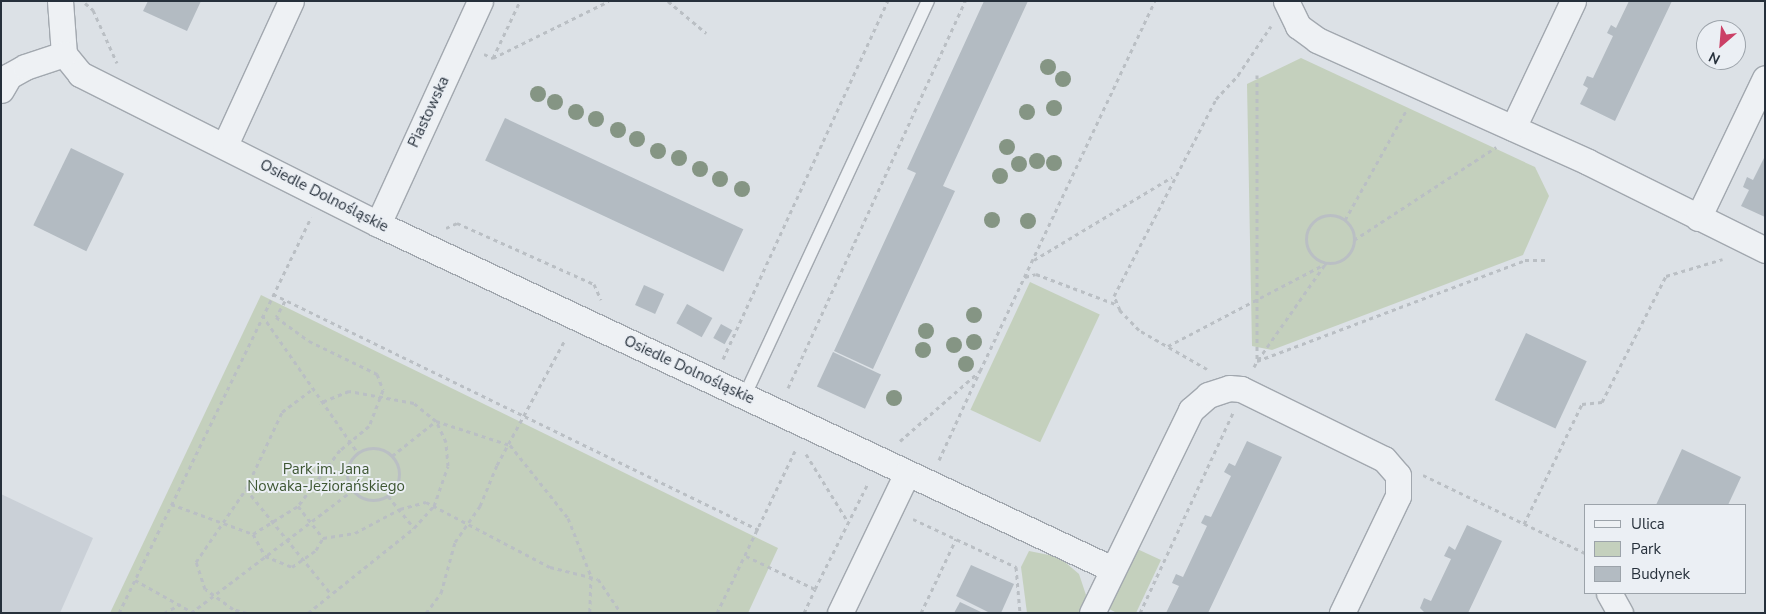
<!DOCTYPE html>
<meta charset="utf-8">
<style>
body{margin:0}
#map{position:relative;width:1766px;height:614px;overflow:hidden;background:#dce1e6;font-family:"Nunito Sans",sans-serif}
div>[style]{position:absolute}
.built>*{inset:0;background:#cad0d7}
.green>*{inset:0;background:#c4d0bd;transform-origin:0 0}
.building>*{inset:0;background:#b3bbc2;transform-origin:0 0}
.path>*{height:3px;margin-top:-1.5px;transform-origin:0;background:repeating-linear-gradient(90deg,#babfc4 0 4px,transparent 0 8px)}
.path>.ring{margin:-1.5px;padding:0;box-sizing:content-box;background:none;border:3px solid #babfc4;border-radius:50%}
.roads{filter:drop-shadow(1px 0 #a2a8af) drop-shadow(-1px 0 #a2a8af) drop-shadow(0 1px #a2a8af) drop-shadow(0 -1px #a2a8af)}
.lane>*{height:12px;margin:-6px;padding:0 6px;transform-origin:6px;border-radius:6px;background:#eef1f4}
.street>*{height:25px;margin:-12.5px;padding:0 12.5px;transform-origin:12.5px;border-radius:12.5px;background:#eef1f4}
.trees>*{width:16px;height:16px;margin:-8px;border-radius:50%;background:#859584}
span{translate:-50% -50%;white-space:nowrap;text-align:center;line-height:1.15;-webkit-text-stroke:4px #ebeff4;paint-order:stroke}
.street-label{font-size:15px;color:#26303b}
.park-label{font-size:15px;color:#3e5733}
.frame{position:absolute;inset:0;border:2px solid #26303b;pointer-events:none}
.legend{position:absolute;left:1584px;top:504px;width:162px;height:90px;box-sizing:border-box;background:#ebeff4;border:1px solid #9ca3aa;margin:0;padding:6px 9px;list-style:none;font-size:15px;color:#26303b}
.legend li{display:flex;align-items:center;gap:10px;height:25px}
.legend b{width:25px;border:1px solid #9ca3aa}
.north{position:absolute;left:1696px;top:20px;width:50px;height:50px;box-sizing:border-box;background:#ebeff4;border:1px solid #9ca3aa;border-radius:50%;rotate:207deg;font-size:14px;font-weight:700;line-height:20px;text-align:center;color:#26303b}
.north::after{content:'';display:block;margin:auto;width:18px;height:22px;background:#cb4066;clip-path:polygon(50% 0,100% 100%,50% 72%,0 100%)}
</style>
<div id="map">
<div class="built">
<div style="clip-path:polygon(1px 494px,93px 538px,60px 613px,1px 613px)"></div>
</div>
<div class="green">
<div style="clip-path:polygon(1301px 58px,1535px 167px,1549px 196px,1523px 255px,1272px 350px,1252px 346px,1247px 84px)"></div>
<div style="left:1030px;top:282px;width:77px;height:141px;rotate:25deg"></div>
<div style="clip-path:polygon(261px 295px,778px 548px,748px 613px,110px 613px)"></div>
<div style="clip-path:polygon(1135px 548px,1161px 560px,1136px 613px,1117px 613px,1107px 608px)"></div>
<div style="clip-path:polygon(1029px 551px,1059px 557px,1079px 574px,1086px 595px,1082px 613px,1027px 613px,1021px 567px)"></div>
</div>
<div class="building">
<div style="clip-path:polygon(148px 1px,201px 1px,187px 31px,143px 11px)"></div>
<div style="clip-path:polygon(984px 1px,1028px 1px,943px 186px,955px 191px,873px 369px,834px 351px,916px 173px,907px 169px)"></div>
<div style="clip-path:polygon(1629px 1px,1672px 1px,1615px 121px,1580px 104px,1588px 88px,1583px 85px,1587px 76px,1593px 78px,1613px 36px,1607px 33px,1611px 25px,1616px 28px)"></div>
<div style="left:505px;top:118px;width:263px;height:47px;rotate:25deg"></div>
<div style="left:71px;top:148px;width:59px;height:86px;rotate:26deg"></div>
<div style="clip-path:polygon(1765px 156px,1765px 217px,1741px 206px,1749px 190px,1743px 187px,1747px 177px,1753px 180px)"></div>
<div style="left:644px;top:285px;width:22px;height:22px;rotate:24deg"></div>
<div style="left:687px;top:304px;width:29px;height:22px;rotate:29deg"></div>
<div style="left:721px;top:324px;width:13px;height:16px;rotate:29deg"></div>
<div style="left:1526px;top:333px;width:67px;height:74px;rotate:25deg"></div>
<div style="left:833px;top:352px;width:53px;height:38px;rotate:25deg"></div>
<div style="clip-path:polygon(1247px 441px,1282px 457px,1208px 613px,1166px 613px,1179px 586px,1172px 583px,1176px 574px,1183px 577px,1207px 526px,1201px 523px,1205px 515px,1211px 517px,1231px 476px,1224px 472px,1229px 463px,1235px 466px)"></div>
<div style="clip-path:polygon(1682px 449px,1741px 477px,1728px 505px,1656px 505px)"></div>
<div style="clip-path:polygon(1467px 525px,1502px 541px,1468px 613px,1425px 613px,1420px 608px,1424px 598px,1431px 601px,1451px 559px,1444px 556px,1449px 546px,1455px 550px)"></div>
<div style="clip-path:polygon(971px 565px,1014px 584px,1001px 613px,990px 613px,956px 596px)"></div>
<div style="clip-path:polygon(960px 602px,983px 613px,954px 613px)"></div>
</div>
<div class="path">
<div style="left:668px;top:1px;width:50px;rotate:40.1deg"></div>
<div style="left:85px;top:3px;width:11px;rotate:41deg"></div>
<div style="left:93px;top:10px;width:58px;rotate:65.6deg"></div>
<div style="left:484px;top:54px;width:10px;rotate:24deg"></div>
<div style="left:493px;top:58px;width:63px;rotate:-64.7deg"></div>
<div style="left:493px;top:58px;width:129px;rotate:-26.2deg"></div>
<div style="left:1257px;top:75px;width:286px;rotate:90deg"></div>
<div class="ring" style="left:1306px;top:215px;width:45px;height:45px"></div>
<div style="left:1345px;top:220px;width:127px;rotate:-60.8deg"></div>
<div style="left:446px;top:228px;width:12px;rotate:-24deg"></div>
<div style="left:457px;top:223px;width:150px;rotate:24deg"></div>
<div style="left:594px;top:284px;width:17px;rotate:66deg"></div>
<div style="left:1354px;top:240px;width:170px;rotate:-33.2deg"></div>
<div style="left:1034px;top:260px;width:161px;rotate:-31deg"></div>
<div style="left:1025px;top:277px;width:11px;rotate:-15deg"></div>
<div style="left:1036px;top:274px;width:88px;rotate:20.7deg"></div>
<div style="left:273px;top:294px;width:540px;rotate:25.9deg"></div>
<div style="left:285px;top:301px;width:18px;rotate:119deg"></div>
<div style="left:276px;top:317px;width:41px;rotate:36deg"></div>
<div style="left:309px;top:341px;width:76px;rotate:25.9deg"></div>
<div style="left:377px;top:374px;width:17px;rotate:69deg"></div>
<div style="left:383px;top:390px;width:39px;rotate:111deg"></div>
<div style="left:369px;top:426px;width:38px;rotate:140deg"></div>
<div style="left:340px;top:450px;width:70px;rotate:126.9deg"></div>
<div style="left:298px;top:506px;width:41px;rotate:52deg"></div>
<div style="left:262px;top:315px;width:168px;rotate:55.2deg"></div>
<div style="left:1168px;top:346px;width:179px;rotate:-27.6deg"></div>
<div style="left:723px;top:359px;width:394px;rotate:-65.3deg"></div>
<div style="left:1258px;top:360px;width:118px;rotate:-55deg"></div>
<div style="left:1254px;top:367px;width:7px;rotate:-63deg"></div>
<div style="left:1257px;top:361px;width:286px;rotate:-20.6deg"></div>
<div style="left:1525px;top:260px;width:24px"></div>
<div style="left:1207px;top:369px;width:78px;rotate:-150.2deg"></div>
<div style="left:1139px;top:330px;width:28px;rotate:-134deg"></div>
<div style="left:1120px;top:310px;width:15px;rotate:-113deg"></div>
<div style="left:1114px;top:296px;width:222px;rotate:-62.6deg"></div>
<div style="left:1216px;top:99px;width:33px;rotate:-47deg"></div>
<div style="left:1238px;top:75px;width:59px;rotate:-56deg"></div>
<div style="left:788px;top:388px;width:426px;rotate:-65.4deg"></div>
<div style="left:900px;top:441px;width:106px;rotate:-41.2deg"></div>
<div style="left:980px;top:371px;width:409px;rotate:-64.7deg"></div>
<div class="ring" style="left:347px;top:448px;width:49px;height:49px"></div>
<div style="left:806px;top:454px;width:80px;rotate:58.3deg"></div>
<div style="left:392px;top:456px;width:56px;rotate:-38.5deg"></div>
<div style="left:436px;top:421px;width:78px;rotate:18deg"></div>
<div style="left:510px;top:445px;width:93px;rotate:51.5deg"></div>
<div style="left:568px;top:518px;width:62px;rotate:68.4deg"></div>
<div style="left:591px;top:576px;width:37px;rotate:92deg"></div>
<div style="left:939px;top:460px;width:98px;rotate:-65.3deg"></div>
<div style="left:1423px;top:475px;width:180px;rotate:25.7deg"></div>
<div style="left:246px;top:489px;width:135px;rotate:51deg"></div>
<div style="left:388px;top:496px;width:41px;rotate:50.9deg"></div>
<div style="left:171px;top:504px;width:87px;rotate:20.1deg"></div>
<div style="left:253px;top:534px;width:53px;rotate:-31.9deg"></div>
<div style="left:913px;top:519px;width:114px;rotate:25deg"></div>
<div style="left:1016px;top:567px;width:46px;rotate:85deg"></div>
<div style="left:1524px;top:524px;width:133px;rotate:-64.2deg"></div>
<div style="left:1582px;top:404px;width:20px;rotate:-6deg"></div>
<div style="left:1602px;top:402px;width:141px;rotate:-63.1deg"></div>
<div style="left:1666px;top:276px;width:59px;rotate:-16.6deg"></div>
<div style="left:253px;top:534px;width:25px;rotate:61deg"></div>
<div style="left:265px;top:556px;width:29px;rotate:22deg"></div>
<div style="left:292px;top:567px;width:29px;rotate:-35deg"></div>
<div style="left:316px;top:550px;width:14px;rotate:-60deg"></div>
<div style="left:323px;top:538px;width:32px;rotate:-9deg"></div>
<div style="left:355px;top:533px;width:51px;rotate:-28.1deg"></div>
<div style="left:400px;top:509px;width:27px;rotate:-15deg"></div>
<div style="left:426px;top:502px;width:140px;rotate:27.7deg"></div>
<div style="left:550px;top:567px;width:49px;rotate:14deg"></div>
<div style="left:598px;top:579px;width:41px;rotate:55.9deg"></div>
<div style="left:746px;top:556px;width:76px;rotate:25.6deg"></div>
<div style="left:815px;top:589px;width:119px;rotate:-63.4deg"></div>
<div style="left:135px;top:580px;width:65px;rotate:29.3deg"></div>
<div style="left:119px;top:613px;width:440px;rotate:-64.1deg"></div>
<div style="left:164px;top:613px;width:19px;rotate:-28deg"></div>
<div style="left:191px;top:613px;width:202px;rotate:-37.2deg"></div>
<div style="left:247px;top:613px;width:15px;rotate:-164deg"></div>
<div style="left:233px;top:609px;width:34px;rotate:-144deg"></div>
<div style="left:205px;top:589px;width:28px;rotate:-108deg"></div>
<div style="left:196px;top:562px;width:88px;rotate:-55.6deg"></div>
<div style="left:246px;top:489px;width:85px;rotate:-64.9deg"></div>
<div style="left:282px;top:412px;width:36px;rotate:-37deg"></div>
<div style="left:308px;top:613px;width:136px;rotate:-38.7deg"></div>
<div style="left:414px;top:528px;width:30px;rotate:-48deg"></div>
<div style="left:434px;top:506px;width:42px;rotate:-70.7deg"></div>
<div style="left:448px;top:466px;width:24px;rotate:-95deg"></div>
<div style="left:446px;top:442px;width:23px;rotate:-115deg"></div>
<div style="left:436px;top:421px;width:28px;rotate:-141deg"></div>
<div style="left:414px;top:403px;width:66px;rotate:-169.5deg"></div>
<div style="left:349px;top:391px;width:32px;rotate:158deg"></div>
<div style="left:426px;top:613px;width:25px;rotate:-53deg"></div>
<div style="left:441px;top:593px;width:53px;rotate:-74.6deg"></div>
<div style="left:455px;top:542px;width:44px;rotate:-55.2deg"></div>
<div style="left:480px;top:506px;width:44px;rotate:-67.5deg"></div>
<div style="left:497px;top:465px;width:142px;rotate:-61.5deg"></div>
<div style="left:717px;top:613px;width:182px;rotate:-64.3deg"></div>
<div style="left:804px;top:613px;width:26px;rotate:-65deg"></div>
<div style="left:921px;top:613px;width:82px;rotate:-64.7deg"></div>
<div style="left:1140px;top:613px;width:221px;rotate:-65.1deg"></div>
</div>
<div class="roads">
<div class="lane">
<div style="left:745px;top:395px;width:434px;rotate:-65.1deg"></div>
</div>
<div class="street">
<div style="left:60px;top:1px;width:53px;rotate:85.7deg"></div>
<div style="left:64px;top:54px;width:26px;rotate:51deg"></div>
<div style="left:80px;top:74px;width:334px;rotate:26.7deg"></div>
<div style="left:378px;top:224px;width:811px;rotate:25.17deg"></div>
<div style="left:1286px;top:1px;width:28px;rotate:64deg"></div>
<div style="left:1298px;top:26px;width:24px;rotate:36deg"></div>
<div style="left:1317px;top:40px;width:297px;rotate:24.2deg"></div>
<div style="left:1588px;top:162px;width:198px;rotate:26.4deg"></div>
<div style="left:1px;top:90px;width:16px;rotate:-60deg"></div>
<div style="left:9px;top:76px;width:18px;rotate:-29deg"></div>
<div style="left:25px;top:67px;width:41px;rotate:-18.4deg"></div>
<div style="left:1513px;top:128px;width:140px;rotate:-64.7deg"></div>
<div style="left:225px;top:145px;width:158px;rotate:-65.4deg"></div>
<div style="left:1698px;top:218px;width:155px;rotate:-64.4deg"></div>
<div style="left:378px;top:224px;width:245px;rotate:-65.4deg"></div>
<div style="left:1609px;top:593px;width:23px;rotate:61deg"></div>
<div style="left:840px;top:613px;width:155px;rotate:-64.4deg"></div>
<div style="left:1092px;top:613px;width:226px;rotate:-64deg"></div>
<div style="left:1191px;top:410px;width:23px;rotate:-41deg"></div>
<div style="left:1208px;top:395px;width:22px;rotate:-18deg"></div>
<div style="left:1229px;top:388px;width:12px;rotate:5deg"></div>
<div style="left:1241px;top:389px;width:159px;rotate:26.1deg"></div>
<div style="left:1384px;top:459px;width:21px;rotate:49deg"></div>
<div style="left:1398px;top:475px;width:21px;rotate:90deg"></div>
<div style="left:1398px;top:496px;width:130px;rotate:115.6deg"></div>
</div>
</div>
<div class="trees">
<div style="left:1048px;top:67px"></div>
<div style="left:1063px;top:79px"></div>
<div style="left:538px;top:94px"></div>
<div style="left:555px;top:102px"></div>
<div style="left:1054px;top:108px"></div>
<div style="left:576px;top:112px"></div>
<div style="left:1027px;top:112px"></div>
<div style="left:596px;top:119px"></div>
<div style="left:618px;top:130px"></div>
<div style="left:637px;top:139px"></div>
<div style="left:1007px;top:147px"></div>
<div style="left:658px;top:151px"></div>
<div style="left:679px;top:158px"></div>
<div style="left:1037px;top:161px"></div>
<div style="left:1054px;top:163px"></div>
<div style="left:1019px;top:164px"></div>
<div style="left:700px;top:169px"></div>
<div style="left:1000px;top:176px"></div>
<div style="left:720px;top:179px"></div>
<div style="left:742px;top:189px"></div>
<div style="left:992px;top:220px"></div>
<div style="left:1028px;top:221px"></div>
<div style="left:974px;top:315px"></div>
<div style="left:926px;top:331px"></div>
<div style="left:974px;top:342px"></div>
<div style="left:954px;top:345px"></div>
<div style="left:923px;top:350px"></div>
<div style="left:966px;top:364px"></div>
<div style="left:894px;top:398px"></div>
</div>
<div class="street-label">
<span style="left:429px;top:112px;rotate:-65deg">Piastowska</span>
<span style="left:324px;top:196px;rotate:27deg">Osiedle Dolnośląskie</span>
<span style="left:689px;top:370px;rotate:25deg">Osiedle Dolnośląskie</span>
</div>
<div class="park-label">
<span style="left:326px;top:478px">Park im. Jana<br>Nowaka-Jeziorańskiego</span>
</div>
<div class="frame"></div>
<ul class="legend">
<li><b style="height:6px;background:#eef1f4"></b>Ulica</li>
<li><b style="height:14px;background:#c4d0bd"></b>Park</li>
<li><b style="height:14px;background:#b3bbc2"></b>Budynek</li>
</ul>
<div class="north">N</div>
</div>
